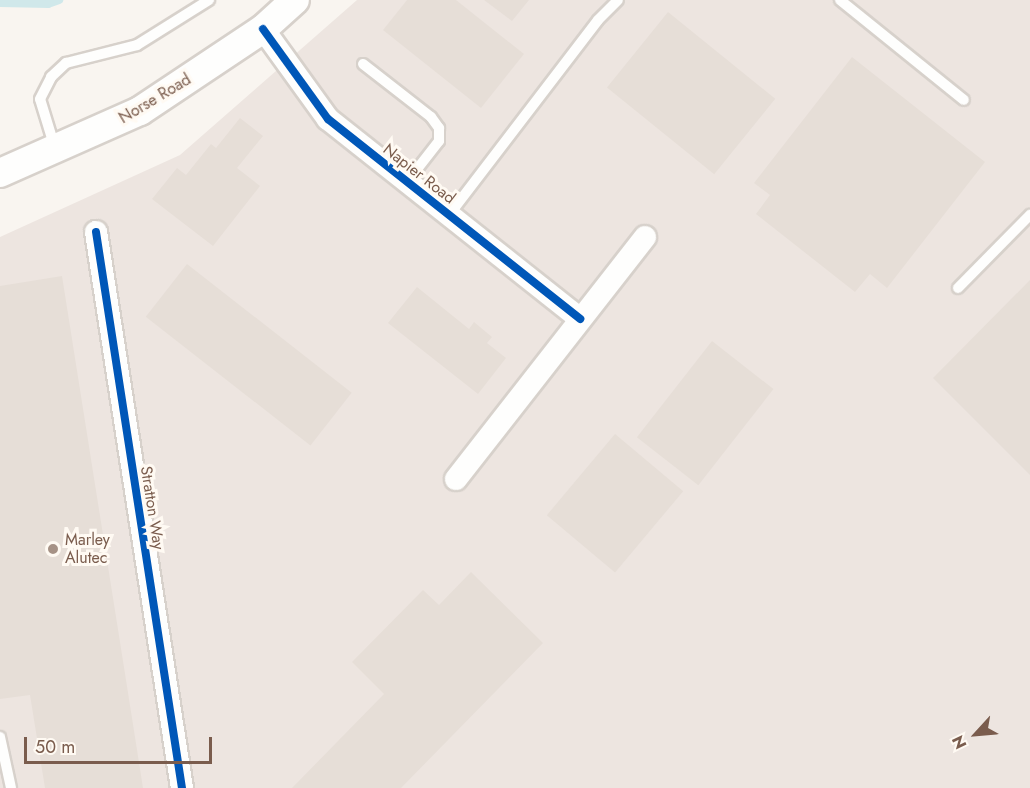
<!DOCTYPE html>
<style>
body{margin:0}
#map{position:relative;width:1030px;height:788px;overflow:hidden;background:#f9f5f0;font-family:Jost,sans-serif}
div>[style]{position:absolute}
.industrial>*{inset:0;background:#ede5e0}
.stream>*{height:8px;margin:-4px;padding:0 4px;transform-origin:4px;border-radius:4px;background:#d0e8ea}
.building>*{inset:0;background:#e6ded7;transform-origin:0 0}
.roads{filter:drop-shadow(2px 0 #d7d1cb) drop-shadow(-2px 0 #d7d1cb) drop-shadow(0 2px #d7d1cb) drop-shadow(0 -2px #d7d1cb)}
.service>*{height:10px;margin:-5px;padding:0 5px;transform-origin:5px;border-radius:5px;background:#fefefd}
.minor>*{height:22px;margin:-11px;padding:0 11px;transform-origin:11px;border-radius:11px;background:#fefefd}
.tertiary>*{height:28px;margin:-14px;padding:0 14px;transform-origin:14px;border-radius:14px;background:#fefefd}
.cycleway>*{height:8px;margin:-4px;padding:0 4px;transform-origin:4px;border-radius:4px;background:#0057b8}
.dots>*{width:16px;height:16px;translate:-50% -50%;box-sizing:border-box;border:3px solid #fffaf3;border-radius:50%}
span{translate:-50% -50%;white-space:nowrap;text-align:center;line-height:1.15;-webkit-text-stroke:6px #fffaf3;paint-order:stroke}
.street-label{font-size:16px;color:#7a5c4d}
.poi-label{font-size:16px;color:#7a5c4d}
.left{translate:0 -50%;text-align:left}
.north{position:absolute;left:946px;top:704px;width:60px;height:60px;-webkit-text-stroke:4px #fffaf3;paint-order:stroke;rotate:244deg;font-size:16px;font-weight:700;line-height:24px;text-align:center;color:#7a5c4d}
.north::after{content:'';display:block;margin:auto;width:21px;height:27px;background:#7a5c4d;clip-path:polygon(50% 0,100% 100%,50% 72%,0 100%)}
.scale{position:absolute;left:24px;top:737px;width:188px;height:27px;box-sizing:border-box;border:3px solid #7a5c4d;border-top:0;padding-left:8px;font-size:18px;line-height:21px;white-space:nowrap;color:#7a5c4d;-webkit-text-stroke:4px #fffaf3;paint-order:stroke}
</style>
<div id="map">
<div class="industrial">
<div style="clip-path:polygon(357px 0,1030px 0,1030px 788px,0 788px,0 237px,180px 155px)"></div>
</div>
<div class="stream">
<div style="left:0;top:3px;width:48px;rotate:1.2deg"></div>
<div style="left:48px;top:4px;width:12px;rotate:-20deg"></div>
</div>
<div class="building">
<div style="clip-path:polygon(407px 0,456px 0,524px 54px,481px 108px,383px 30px)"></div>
<div style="clip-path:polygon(484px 0,529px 0,512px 21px)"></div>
<div style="left:668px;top:12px;width:138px;height:97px;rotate:39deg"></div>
<div style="clip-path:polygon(852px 57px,985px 162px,887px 288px,870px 274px,855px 292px,756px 214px,770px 195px,754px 183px)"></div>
<div style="clip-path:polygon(240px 118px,263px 136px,237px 168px,260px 186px,213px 246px,152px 199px,177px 168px,186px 175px,211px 144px,216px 148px)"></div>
<div style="left:187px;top:264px;width:209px;height:67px;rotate:38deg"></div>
<div style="clip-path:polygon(62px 276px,126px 680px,143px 788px,45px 788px,30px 695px,0 699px,0 286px)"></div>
<div style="clip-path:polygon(1030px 280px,1030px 475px,933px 378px)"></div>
<div style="clip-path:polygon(417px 287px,469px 329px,474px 322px,492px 337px,487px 343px,506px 358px,478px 394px,388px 323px)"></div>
<div style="left:712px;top:341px;width:78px;height:122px;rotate:38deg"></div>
<div style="left:615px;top:434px;width:89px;height:106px;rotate:40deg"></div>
<div style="clip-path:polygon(471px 572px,543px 643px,401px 788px,292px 788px,384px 694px,352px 662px,423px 590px,439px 605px)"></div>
</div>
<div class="roads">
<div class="service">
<div style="left:840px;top:0;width:159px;rotate:38.9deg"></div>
<div style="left:363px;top:64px;width:86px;rotate:37.9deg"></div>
<div style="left:431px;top:117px;width:14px;rotate:54deg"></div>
<div style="left:439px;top:128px;width:13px;rotate:90deg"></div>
<div style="left:439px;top:141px;width:52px;rotate:128deg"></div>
<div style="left:55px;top:148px;width:51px;rotate:-107deg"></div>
<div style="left:40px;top:99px;width:25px;rotate:-63deg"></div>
<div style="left:51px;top:77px;width:21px;rotate:-43deg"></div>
<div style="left:66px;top:63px;width:73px;rotate:-14.2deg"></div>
<div style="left:137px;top:45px;width:85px;rotate:-32deg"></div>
<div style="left:449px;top:215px;width:245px;rotate:-52.6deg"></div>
<div style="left:598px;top:20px;width:28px;rotate:-45deg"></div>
<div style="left:958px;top:288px;width:103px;rotate:-45.4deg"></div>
<div style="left:0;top:737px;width:52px;rotate:77.8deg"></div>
</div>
<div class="minor">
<div style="left:263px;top:29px;width:111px;rotate:54.2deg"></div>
<div style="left:328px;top:119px;width:322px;rotate:38.4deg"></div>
<div style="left:96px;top:232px;width:563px;rotate:81.21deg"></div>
<div style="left:456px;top:479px;width:307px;rotate:-52deg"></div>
</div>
<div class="tertiary">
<div style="left:0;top:173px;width:153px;rotate:-23.9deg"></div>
<div style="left:140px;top:111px;width:148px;rotate:-33.7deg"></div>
<div style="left:263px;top:29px;width:43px;rotate:-42.2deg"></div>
</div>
</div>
<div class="cycleway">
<div style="left:263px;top:29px;width:111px;rotate:54.2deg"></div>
<div style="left:328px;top:119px;width:322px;rotate:38.4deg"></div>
<div style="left:96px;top:232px;width:563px;rotate:81.21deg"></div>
</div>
<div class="dots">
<div style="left:53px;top:549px;background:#a69286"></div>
</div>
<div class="street-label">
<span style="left:155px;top:99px;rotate:-31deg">Norse Road</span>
<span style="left:419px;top:174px;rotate:38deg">Napier Road</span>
<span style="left:152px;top:508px;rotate:81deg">Stratton Way</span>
</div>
<div class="poi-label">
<span class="left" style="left:65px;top:549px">Marley<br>Alutec</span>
</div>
<div class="north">N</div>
<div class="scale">50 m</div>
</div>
